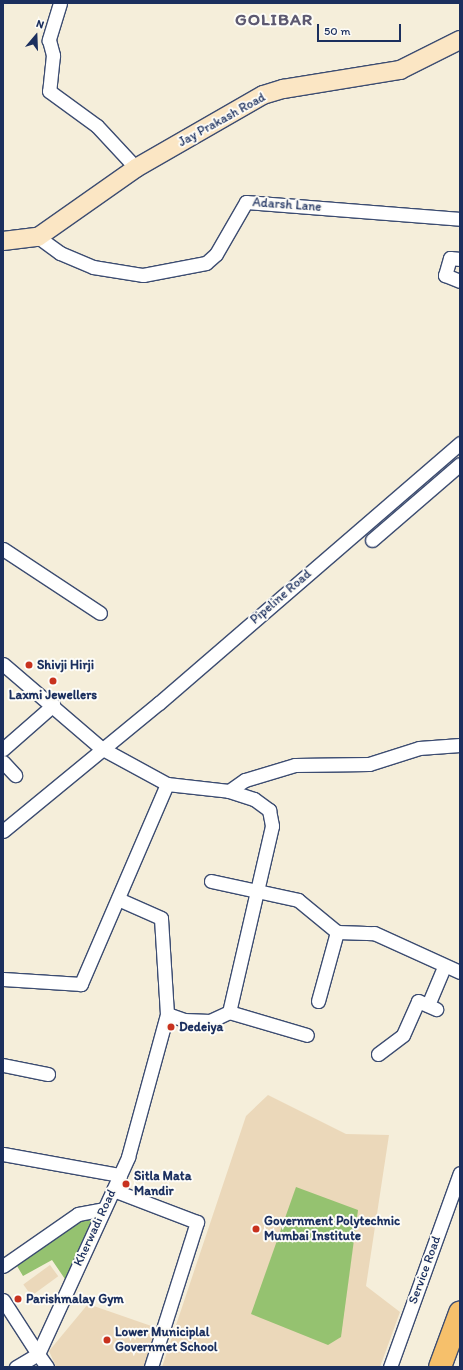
<!DOCTYPE html>
<style>
body{margin:0}
#map{position:relative;width:463px;height:1370px;overflow:hidden;background:#f5eeda;font-family:Itim,sans-serif}
div>[style]{position:absolute}
.built>*{inset:0;background:#ebd8ba;transform-origin:0 0}
.green>*{inset:0;background:#95c270}
.roads{filter:drop-shadow(1px 0 #3c4c71) drop-shadow(-1px 0 #3c4c71) drop-shadow(0 1px #3c4c71) drop-shadow(0 -1px #3c4c71)}
.street>*{height:13px;margin:-6.5px;padding:0 6.5px;transform-origin:6.5px;border-radius:6.5px;background:#fff}
.secondary>*{height:18px;margin:-9px;padding:0 9px;transform-origin:9px;border-radius:9px;background:#fbe6c4}
.highway>*{height:22px;margin:-11px;padding:0 11px;transform-origin:11px;border-radius:11px;background:#f6c06b}
.dots>*{width:11px;height:11px;translate:-50% -50%;box-sizing:border-box;border:2px solid #fdfcf7;border-radius:50%}
span{translate:-50% -50%;white-space:nowrap;text-align:center;line-height:1.15;-webkit-text-stroke:4px #fdfcf7;paint-order:stroke}
.street-label{font-size:13px;color:#1b2f5e}
.poi-label{font-size:13px;color:#1b2f5e;font-weight:700}
.left{translate:0 -50%;text-align:left}
.district-label{font-size:17px;color:#5d5971;font-weight:700;letter-spacing:1px}
.frame{position:absolute;inset:0;border:4px solid #1b2f5e;pointer-events:none}
.north{position:absolute;left:16px;top:16px;width:40px;height:40px;-webkit-text-stroke:3px #fdfcf7;paint-order:stroke;rotate:19deg;font-size:11px;font-weight:700;line-height:16px;text-align:center;color:#1b2f5e}
.north::after{content:'';display:block;margin:auto;width:14px;height:18px;background:#1b2f5e;clip-path:polygon(50% 0,100% 100%,50% 72%,0 100%)}
.scale{position:absolute;left:317px;top:24px;width:84px;height:18px;box-sizing:border-box;border:2px solid #1b2f5e;border-top:0;padding-left:5px;font-size:12px;line-height:14px;white-space:nowrap;color:#1b2f5e;-webkit-text-stroke:3px #fdfcf7;paint-order:stroke}
</style>
<div id="map">
<div class="built">
<div style="clip-path:polygon(268px 1095px,346px 1134px,389px 1135px,366px 1286px,400px 1312px,380px 1367px,162px 1367px,246px 1116px)"></div>
<div style="left:50px;top:1265px;width:14px;height:33px;rotate:54deg"></div>
<div style="clip-path:polygon(88px 1304px,160px 1329px,146px 1367px,56px 1367px,49px 1351px)"></div>
</div>
<div class="green">
<div style="clip-path:polygon(296px 1187px,358px 1210px,341px 1337px,328px 1345px,251px 1314px)"></div>
<div style="clip-path:polygon(97px 1216px,67px 1282px,52px 1260px,23px 1276px,14px 1261px,79px 1217px)"></div>
</div>
<div class="roads">
<div class="street">
<div style="left:60px;top:3px;width:39px;rotate:107deg"></div>
<div style="left:49px;top:40px;width:16px;rotate:75deg"></div>
<div style="left:53px;top:55px;width:36px;rotate:96deg"></div>
<div style="left:49px;top:91px;width:59px;rotate:36.1deg"></div>
<div style="left:97px;top:126px;width:57px;rotate:47.1deg"></div>
<div style="left:38px;top:237px;width:27px;rotate:36deg"></div>
<div style="left:60px;top:253px;width:36px;rotate:23deg"></div>
<div style="left:93px;top:267px;width:51px;rotate:9.1deg"></div>
<div style="left:143px;top:275px;width:64px;rotate:-10.8deg"></div>
<div style="left:206px;top:263px;width:13px;rotate:-42deg"></div>
<div style="left:216px;top:254px;width:60px;rotate:-60deg"></div>
<div style="left:246px;top:202px;width:215px;rotate:4.5deg"></div>
<div style="left:460px;top:259px;width:10px;rotate:-174deg"></div>
<div style="left:450px;top:258px;width:18px;rotate:106deg"></div>
<div style="left:445px;top:275px;width:16px;rotate:22deg"></div>
<div style="left:372px;top:540px;width:116px;rotate:-40.8deg"></div>
<div style="left:3px;top:549px;width:116px;rotate:33.4deg"></div>
<div style="left:3px;top:664px;width:129px;rotate:40.6deg"></div>
<div style="left:101px;top:748px;width:75px;rotate:28.6deg"></div>
<div style="left:167px;top:784px;width:218px;rotate:113.3deg"></div>
<div style="left:81px;top:984px;width:78px;rotate:-176.3deg"></div>
<div style="left:3px;top:749px;width:67px;rotate:-41.3deg"></div>
<div style="left:3px;top:762px;width:18px;rotate:47deg"></div>
<div style="left:167px;top:784px;width:62px;rotate:6.4deg"></div>
<div style="left:229px;top:791px;width:26px;rotate:18deg"></div>
<div style="left:254px;top:799px;width:19px;rotate:36deg"></div>
<div style="left:269px;top:810px;width:16px;rotate:79deg"></div>
<div style="left:272px;top:826px;width:191px;rotate:103deg"></div>
<div style="left:229px;top:791px;width:19px;rotate:-35deg"></div>
<div style="left:245px;top:780px;width:52px;rotate:-16.7deg"></div>
<div style="left:295px;top:765px;width:74px;rotate:-0.8deg"></div>
<div style="left:369px;top:764px;width:52px;rotate:-17.7deg"></div>
<div style="left:419px;top:748px;width:41px;rotate:-4.2deg"></div>
<div style="left:3px;top:831px;width:202px;rotate:-39.4deg"></div>
<div style="left:159px;top:703px;width:398px;rotate:-40.8deg"></div>
<div style="left:211px;top:881px;width:89px;rotate:12.3deg"></div>
<div style="left:298px;top:900px;width:50px;rotate:39.4deg"></div>
<div style="left:337px;top:932px;width:37px;rotate:2deg"></div>
<div style="left:374px;top:933px;width:94px;rotate:24.4deg"></div>
<div style="left:318px;top:1001px;width:72px;rotate:-74.6deg"></div>
<div style="left:428px;top:1005px;width:41px;rotate:-67.2deg"></div>
<div style="left:167px;top:1014px;width:18px;rotate:19deg"></div>
<div style="left:184px;top:1020px;width:26px;rotate:2deg"></div>
<div style="left:210px;top:1021px;width:21px;rotate:-25deg"></div>
<div style="left:229px;top:1012px;width:81px;rotate:16.4deg"></div>
<div style="left:378px;top:1054px;width:31px;rotate:-37deg"></div>
<div style="left:403px;top:1035px;width:37px;rotate:-66deg"></div>
<div style="left:418px;top:1001px;width:20px;rotate:24deg"></div>
<div style="left:3px;top:1065px;width:46px;rotate:11.3deg"></div>
<div style="left:3px;top:1154px;width:119px;rotate:10.2deg"></div>
<div style="left:113px;top:1190px;width:90px;rotate:20.9deg"></div>
<div style="left:197px;top:1222px;width:152px;rotate:107.6deg"></div>
<div style="left:3px;top:1266px;width:91px;rotate:-34.7deg"></div>
<div style="left:78px;top:1214px;width:26px;rotate:-11deg"></div>
<div style="left:3px;top:1300px;width:64px;rotate:57.1deg"></div>
<div style="left:38px;top:1354px;width:26px;rotate:149deg"></div>
<div style="left:47px;top:1367px;width:16px;rotate:-125deg"></div>
<div style="left:38px;top:1354px;width:217px;rotate:-65.4deg"></div>
<div style="left:128px;top:1157px;width:148px;rotate:-74.7deg"></div>
<div style="left:167px;top:1014px;width:96px;rotate:-93.6deg"></div>
<div style="left:161px;top:918px;width:47px;rotate:-156.2deg"></div>
<div style="left:390px;top:1367px;width:206px;rotate:-70.2deg"></div>
</div>
<div class="secondary">
<div style="left:3px;top:241px;width:35px;rotate:-7deg"></div>
<div style="left:38px;top:237px;width:120px;rotate:-35.1deg"></div>
<div style="left:136px;top:168px;width:146px;rotate:-29.9deg"></div>
<div style="left:263px;top:95px;width:21px;rotate:-17deg"></div>
<div style="left:283px;top:89px;width:119px;rotate:-9.2deg"></div>
<div style="left:400px;top:70px;width:67px;rotate:-26.6deg"></div>
</div>
<div class="highway">
<div style="left:440px;top:1367px;width:58px;rotate:-69.7deg"></div>
</div>
</div>
<div class="dots">
<div style="left:29px;top:665px;background:#c8321e"></div>
<div style="left:53px;top:681px;background:#c8321e"></div>
<div style="left:171px;top:1027px;background:#c8321e"></div>
<div style="left:126px;top:1184px;background:#c8321e"></div>
<div style="left:256px;top:1229px;background:#c8321e"></div>
<div style="left:18px;top:1299px;background:#c8321e"></div>
<div style="left:107px;top:1340px;background:#c8321e"></div>
</div>
<div class="street-label">
<span style="left:222px;top:120px;rotate:-29deg">Jay Prakash Road</span>
<span style="left:287px;top:205px;rotate:4deg">Adarsh Lane</span>
<span style="left:281px;top:597px;rotate:-41deg">Pipeline Road</span>
<span style="left:95px;top:1228px;rotate:-65deg">Kherwadi Road</span>
<span style="left:425px;top:1270px;rotate:-70deg">Service Road</span>
</div>
<div class="poi-label">
<span class="left" style="left:37px;top:665px">Shivji Hirji</span>
<span style="left:53px;top:695px">Laxmi Jewellers</span>
<span class="left" style="left:179px;top:1027px">Dedeiya</span>
<span class="left" style="left:134px;top:1184px">Sitla Mata<br>Mandir</span>
<span class="left" style="left:264px;top:1229px">Government Polytechnic<br>Mumbai Institute</span>
<span class="left" style="left:26px;top:1299px">Parishmalay Gym</span>
<span class="left" style="left:115px;top:1340px">Lower Municiplal<br>Governmet School</span>
</div>
<div class="district-label">
<span style="left:274px;top:20px">GOLIBAR</span>
</div>
<div class="frame"></div>
<div class="north">N</div>
<div class="scale">50 m</div>
</div>
